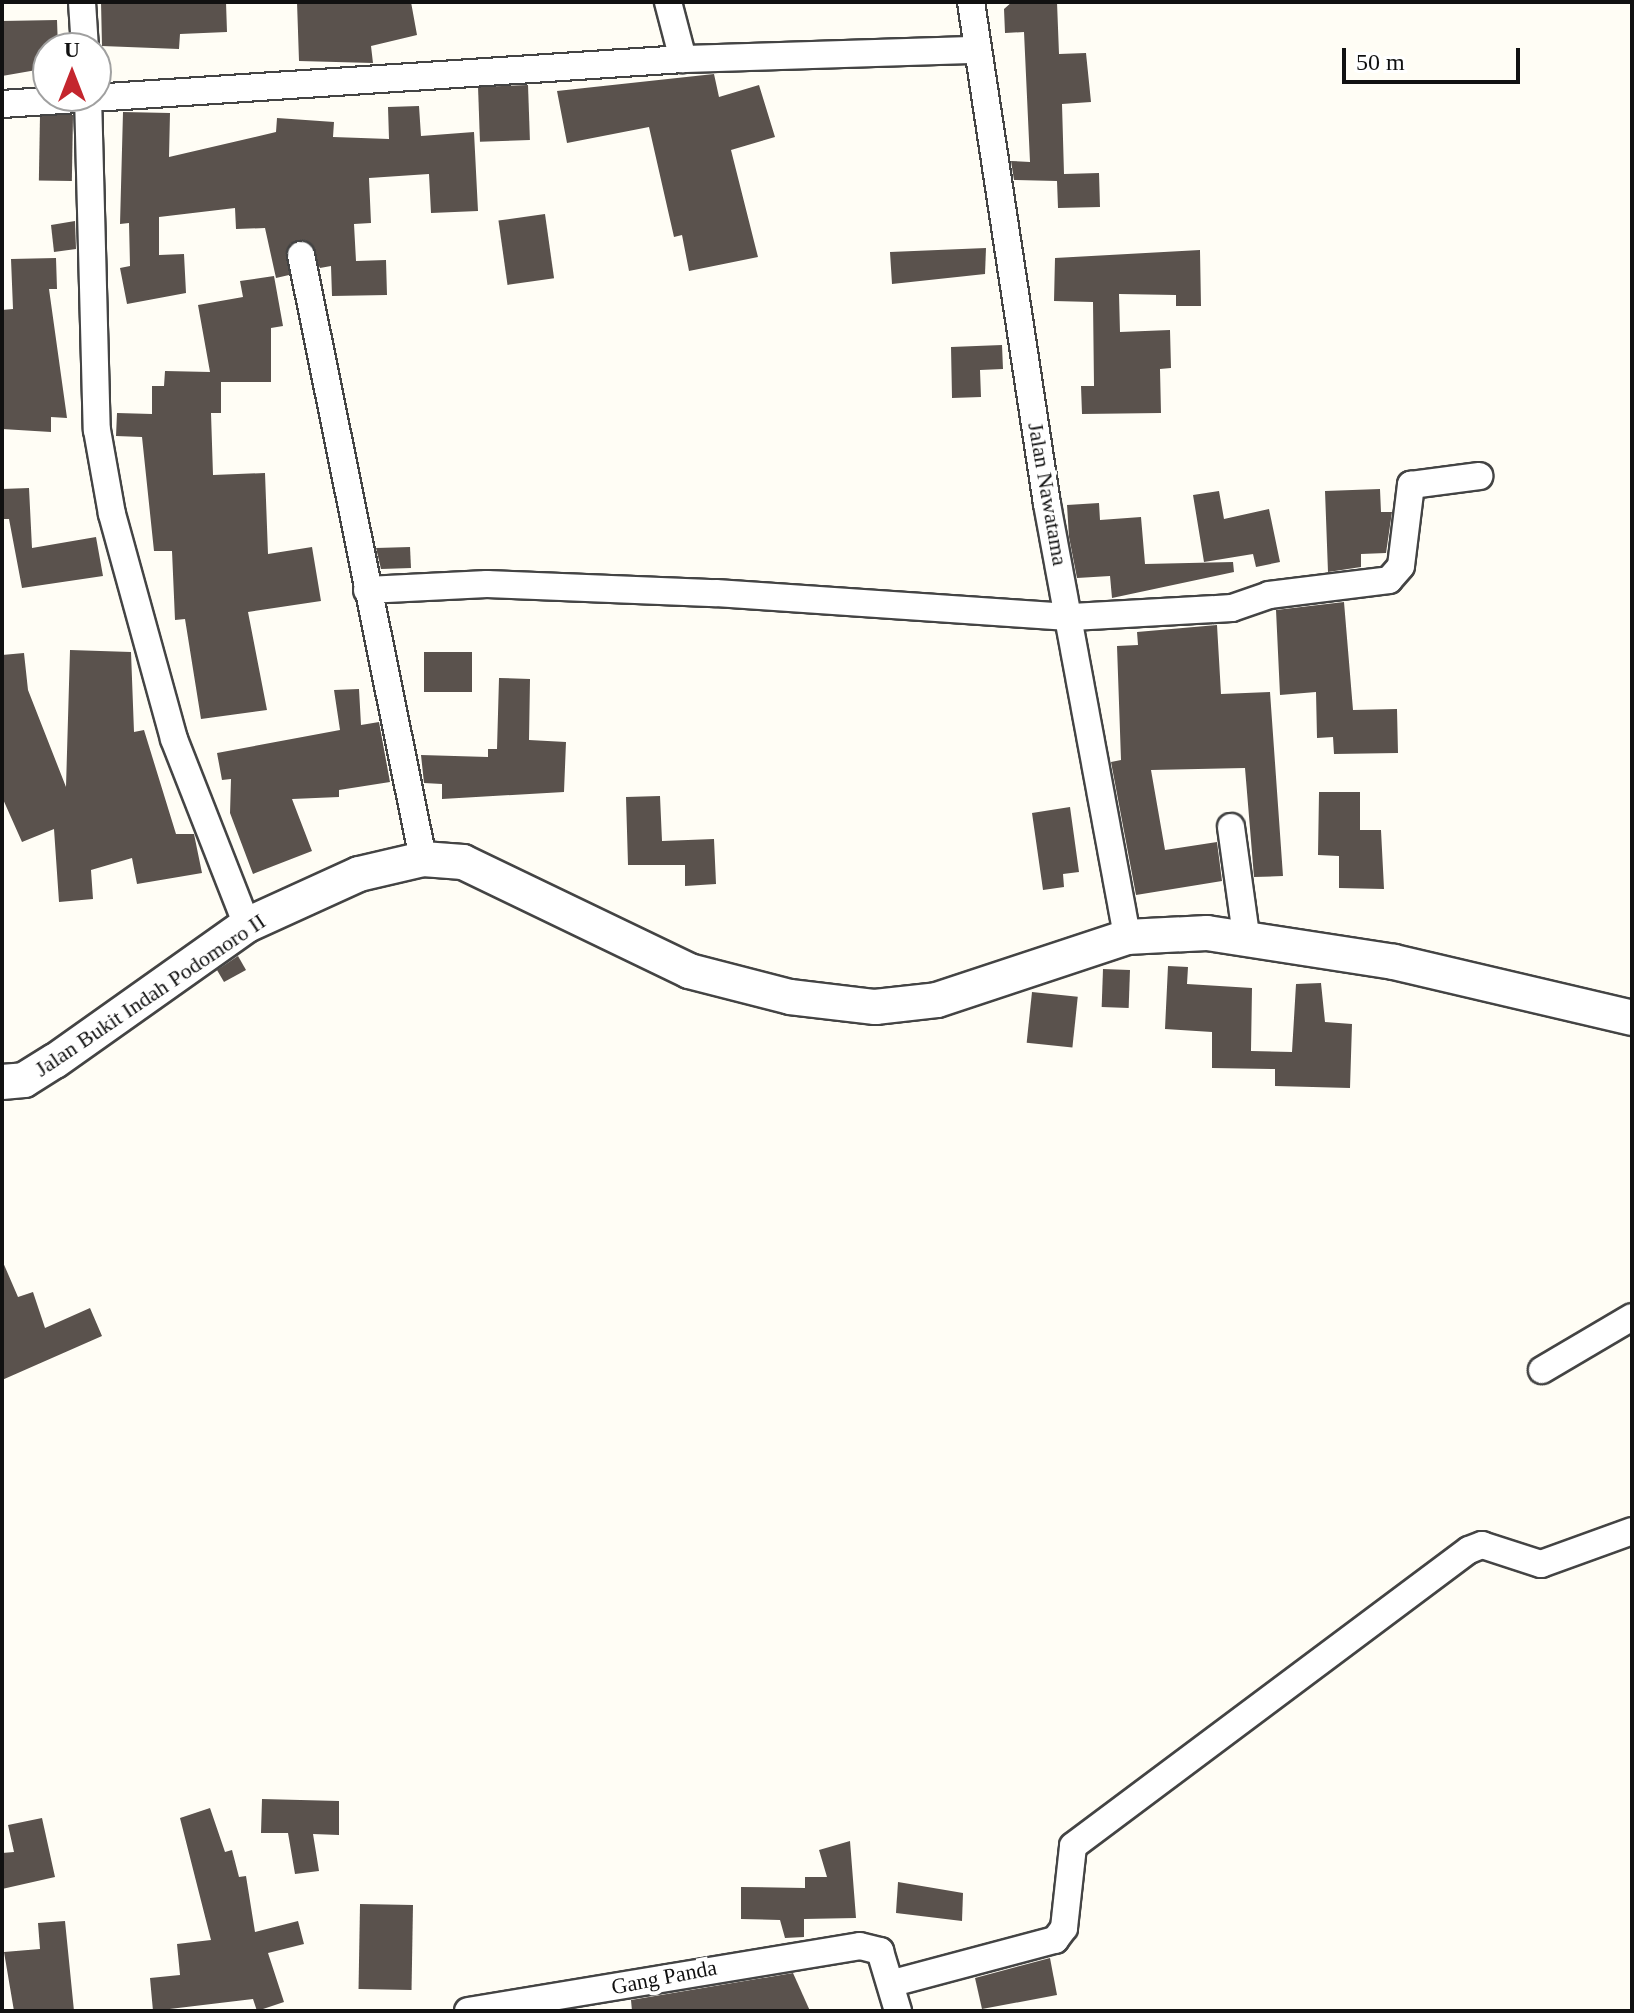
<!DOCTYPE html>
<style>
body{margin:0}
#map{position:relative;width:1634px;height:2013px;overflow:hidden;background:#fffdf5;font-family:Georgia,serif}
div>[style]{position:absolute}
.building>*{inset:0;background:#5a524d;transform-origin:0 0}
.roads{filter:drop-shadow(2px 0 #444) drop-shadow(-2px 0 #444) drop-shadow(0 2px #444) drop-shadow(0 -2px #444)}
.minor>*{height:26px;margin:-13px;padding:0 13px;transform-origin:13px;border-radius:13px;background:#fff}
.tertiary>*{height:34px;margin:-17px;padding:0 17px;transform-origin:17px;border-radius:17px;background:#fff}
span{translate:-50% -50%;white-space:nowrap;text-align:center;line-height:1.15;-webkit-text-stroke:8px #fff;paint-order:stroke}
.street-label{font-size:22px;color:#111}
.frame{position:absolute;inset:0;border:4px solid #111;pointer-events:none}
.north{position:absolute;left:32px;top:32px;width:80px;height:80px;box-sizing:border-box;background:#fff;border:2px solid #a0a0a0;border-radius:50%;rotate:0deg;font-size:22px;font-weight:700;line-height:32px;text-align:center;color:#111}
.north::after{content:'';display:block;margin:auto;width:28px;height:36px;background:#c4262e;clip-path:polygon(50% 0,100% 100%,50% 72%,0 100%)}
.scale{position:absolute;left:1342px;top:48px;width:178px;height:36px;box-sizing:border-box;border:4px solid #111;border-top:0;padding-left:10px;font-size:24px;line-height:28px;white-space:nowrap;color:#111;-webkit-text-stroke:6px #fff;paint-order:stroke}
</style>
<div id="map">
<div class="building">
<div style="clip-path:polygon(101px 2px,226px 2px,227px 32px,180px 34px,179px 49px,102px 46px)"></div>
<div style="clip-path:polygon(297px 2px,411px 2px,417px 35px,371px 46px,373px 63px,299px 61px)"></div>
<div style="clip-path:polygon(1012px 2px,1057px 2px,1059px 54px,1086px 53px,1091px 102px,1062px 104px,1064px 174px,1099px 173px,1100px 207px,1058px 208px,1057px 181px,1014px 180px,1011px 161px,1030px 162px,1024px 32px,1005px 33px,1004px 9px)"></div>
<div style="clip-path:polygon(57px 20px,58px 48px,48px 48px,48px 68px,2px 76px,2px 21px)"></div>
<div style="clip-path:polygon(714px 74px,719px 97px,759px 85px,775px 137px,731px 150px,758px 257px,689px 271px,682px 235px,674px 237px,649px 127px,567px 143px,557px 91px)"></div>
<div style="left:528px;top:85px;width:55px;height:50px;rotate:88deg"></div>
<div style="clip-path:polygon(419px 106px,421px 136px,474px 132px,478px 211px,431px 213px,429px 174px,369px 178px,371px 223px,354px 224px,356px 261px,386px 260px,387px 295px,332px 296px,331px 266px,320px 268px,305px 240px,290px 244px,289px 275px,276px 278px,265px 228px,236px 229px,235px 208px,159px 217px,159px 255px,184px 254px,186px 293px,127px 304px,120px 268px,130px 266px,129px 223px,120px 224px,123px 112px,170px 113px,169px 157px,276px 132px,277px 118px,334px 122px,333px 137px,389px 139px,388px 107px)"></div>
<div style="left:73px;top:115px;width:66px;height:33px;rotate:91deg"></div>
<div style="left:545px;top:214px;width:65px;height:47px;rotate:82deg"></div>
<div style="clip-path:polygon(75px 221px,76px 249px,54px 252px,51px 225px)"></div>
<div style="clip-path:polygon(986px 248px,985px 274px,892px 284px,890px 252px)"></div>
<div style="clip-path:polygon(1200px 250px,1201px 306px,1176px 306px,1176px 295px,1119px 294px,1120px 332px,1170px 330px,1171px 368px,1160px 369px,1161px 413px,1082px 414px,1081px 386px,1094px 386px,1093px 302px,1054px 301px,1055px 258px)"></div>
<div style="clip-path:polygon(56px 258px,57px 289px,49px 289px,67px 418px,51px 417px,51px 432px,2px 429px,2px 310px,13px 309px,11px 259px)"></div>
<div style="clip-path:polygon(274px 276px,283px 326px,271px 328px,271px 382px,221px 382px,221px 413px,211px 413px,213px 475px,265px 473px,268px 554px,312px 547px,321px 601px,248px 612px,267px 710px,201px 719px,185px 619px,175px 620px,172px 551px,154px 551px,142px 437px,116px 436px,117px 413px,152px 414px,152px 386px,164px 386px,165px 371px,210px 372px,198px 305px,243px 297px,240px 281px)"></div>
<div style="clip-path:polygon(1002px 345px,1003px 369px,980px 370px,981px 397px,952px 398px,951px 347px)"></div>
<div style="clip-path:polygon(29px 488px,32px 548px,96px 537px,103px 576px,22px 588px,9px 519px,2px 519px,2px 489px)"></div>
<div style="clip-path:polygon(1380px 489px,1381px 512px,1392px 512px,1386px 553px,1361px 554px,1361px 567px,1328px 572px,1325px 491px)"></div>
<div style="clip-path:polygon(1219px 491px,1224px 519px,1269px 509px,1280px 562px,1256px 567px,1253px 554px,1204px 562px,1193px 495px)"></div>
<div style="clip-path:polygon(1099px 503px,1100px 520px,1141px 517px,1145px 564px,1233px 562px,1234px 572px,1112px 598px,1110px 576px,1077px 578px,1069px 537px,1067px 505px)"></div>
<div style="clip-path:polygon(410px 547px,411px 568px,381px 569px,376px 548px)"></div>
<div style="clip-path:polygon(1344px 602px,1353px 710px,1397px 709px,1398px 753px,1334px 754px,1333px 737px,1317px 738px,1316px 692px,1280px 695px,1276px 610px)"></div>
<div style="clip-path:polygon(1217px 625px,1221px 694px,1270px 692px,1283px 876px,1254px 877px,1245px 768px,1151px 770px,1165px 850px,1217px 842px,1222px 881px,1136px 895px,1111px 762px,1121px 760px,1117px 646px,1138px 645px,1137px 632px)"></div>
<div style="clip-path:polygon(70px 650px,131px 652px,134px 732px,144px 730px,176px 834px,194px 834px,202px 873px,137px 884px,132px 858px,91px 870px,93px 899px,59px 902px,54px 829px,22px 842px,2px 797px,2px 655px,24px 653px,28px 690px,66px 787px)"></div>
<div style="left:472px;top:652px;width:40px;height:48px;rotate:90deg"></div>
<div style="clip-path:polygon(499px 678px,530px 679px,529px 740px,566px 742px,564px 792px,442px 799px,442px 784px,424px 783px,421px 755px,488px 757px,488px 749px,497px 749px)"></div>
<div style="clip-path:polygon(359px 689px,361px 725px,379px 722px,390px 782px,339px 790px,339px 797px,292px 799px,312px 851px,253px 874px,230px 813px,231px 779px,222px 780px,217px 753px,340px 730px,334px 690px)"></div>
<div style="clip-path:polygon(1319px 792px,1360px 792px,1360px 830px,1381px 830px,1384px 889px,1339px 888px,1339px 856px,1318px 855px)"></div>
<div style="clip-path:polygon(660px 796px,662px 841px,714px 839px,716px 884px,685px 886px,685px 865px,628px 865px,626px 797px)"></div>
<div style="clip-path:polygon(1070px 807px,1079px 872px,1063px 874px,1064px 887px,1043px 890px,1032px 813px)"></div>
<div style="clip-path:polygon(238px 956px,246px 970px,224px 982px,217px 970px)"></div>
<div style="clip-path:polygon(1168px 966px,1188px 967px,1187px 984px,1252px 988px,1251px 1051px,1292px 1052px,1296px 984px,1321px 983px,1325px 1022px,1352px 1024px,1350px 1088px,1275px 1086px,1275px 1069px,1212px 1068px,1212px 1032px,1165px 1029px)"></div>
<div style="left:1103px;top:969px;width:27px;height:38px;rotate:2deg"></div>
<div style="left:1032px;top:992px;width:46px;height:51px;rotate:6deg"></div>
<div style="clip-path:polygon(2px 1260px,18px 1297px,33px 1292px,45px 1328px,90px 1308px,102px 1336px,2px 1380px)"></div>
<div style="clip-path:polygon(262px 1799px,339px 1801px,339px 1835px,313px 1834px,319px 1871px,295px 1874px,288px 1833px,261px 1833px)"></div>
<div style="clip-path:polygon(210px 1808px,225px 1852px,232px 1850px,239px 1877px,246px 1876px,255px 1932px,298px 1921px,304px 1944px,268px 1953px,284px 2002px,257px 2011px,253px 1999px,153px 2011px,150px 1978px,180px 1975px,177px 1944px,211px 1940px,180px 1818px)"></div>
<div style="clip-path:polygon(42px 1818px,55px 1877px,2px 1889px,2px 1853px,14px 1852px,8px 1825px)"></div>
<div style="clip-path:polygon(850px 1841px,856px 1918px,804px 1919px,804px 1937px,785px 1938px,780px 1920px,741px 1919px,741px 1887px,805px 1888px,805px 1877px,827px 1877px,819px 1850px)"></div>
<div style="clip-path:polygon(898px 1882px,963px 1893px,962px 1921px,896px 1913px)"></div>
<div style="left:413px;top:1905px;width:85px;height:53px;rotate:91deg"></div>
<div style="clip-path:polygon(65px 1921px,74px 2011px,14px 2011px,4px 1952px,40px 1949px,38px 1923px)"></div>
<div style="clip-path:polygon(1050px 1958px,1057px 1995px,982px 2009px,975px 1978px)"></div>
<div style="clip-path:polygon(793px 1973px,810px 2011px,632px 2011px,631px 2000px)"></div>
</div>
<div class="roads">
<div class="minor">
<div style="left:82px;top:2px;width:46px;rotate:86.3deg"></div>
<div style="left:668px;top:2px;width:59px;rotate:75.3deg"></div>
<div style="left:971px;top:2px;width:508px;rotate:81.39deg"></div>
<div style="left:1047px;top:504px;width:440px;rotate:79.5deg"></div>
<div style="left:88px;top:96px;width:334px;rotate:88.5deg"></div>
<div style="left:97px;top:430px;width:85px;rotate:79.9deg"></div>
<div style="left:112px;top:514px;width:233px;rotate:74.6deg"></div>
<div style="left:174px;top:739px;width:200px;rotate:68.6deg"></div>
<div style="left:2px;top:104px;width:682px;rotate:-3.78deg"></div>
<div style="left:683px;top:59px;width:290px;rotate:-1.8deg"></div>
<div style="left:301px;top:255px;width:616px;rotate:78.58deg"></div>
<div style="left:367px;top:590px;width:120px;rotate:-2.9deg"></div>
<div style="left:487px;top:584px;width:229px;rotate:2.3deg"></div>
<div style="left:716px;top:593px;width:357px;rotate:3.9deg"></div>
<div style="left:1072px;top:617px;width:160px;rotate:-3.2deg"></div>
<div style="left:1232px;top:608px;width:39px;rotate:-19deg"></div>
<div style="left:1269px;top:595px;width:121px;rotate:-7.1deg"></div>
<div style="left:1389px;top:580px;width:18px;rotate:-49deg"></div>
<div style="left:1401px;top:566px;width:82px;rotate:-83deg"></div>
<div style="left:1411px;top:485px;width:69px;rotate:-7.5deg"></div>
<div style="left:1231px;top:827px;width:116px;rotate:82.1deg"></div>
<div style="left:1542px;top:1370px;width:104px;rotate:-30.5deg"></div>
<div style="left:893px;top:1983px;width:168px;rotate:-14.9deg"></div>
<div style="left:1055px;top:1940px;width:15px;rotate:-53deg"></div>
<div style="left:1064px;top:1928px;width:82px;rotate:-83.7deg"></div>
<div style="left:1073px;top:1846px;width:494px;rotate:-36.8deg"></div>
<div style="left:1469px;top:1550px;width:14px;rotate:-21deg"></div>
<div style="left:1482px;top:1545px;width:62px;rotate:17.9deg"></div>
<div style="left:1541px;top:1564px;width:97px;rotate:-19.9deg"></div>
<div style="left:468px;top:2011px;width:397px;rotate:-9.4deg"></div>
<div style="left:860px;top:1946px;width:21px;rotate:14deg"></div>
<div style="left:880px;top:1951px;width:63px;rotate:73.3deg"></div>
</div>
<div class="tertiary">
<div style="left:2px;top:1082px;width:22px;rotate:-5deg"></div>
<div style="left:24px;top:1080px;width:36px;rotate:-32deg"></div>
<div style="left:55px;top:1061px;width:235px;rotate:-35.3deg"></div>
<div style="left:247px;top:925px;width:123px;rotate:-24.5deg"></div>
<div style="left:359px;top:874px;width:66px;rotate:-13.2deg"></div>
<div style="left:423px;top:859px;width:40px;rotate:4.3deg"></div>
<div style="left:463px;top:862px;width:251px;rotate:25.7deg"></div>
<div style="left:689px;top:971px;width:104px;rotate:14.4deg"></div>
<div style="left:790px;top:997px;width:86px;rotate:6.7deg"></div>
<div style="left:875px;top:1007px;width:62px;rotate:-6.4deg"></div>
<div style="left:937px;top:1000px;width:200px;rotate:-18.3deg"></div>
<div style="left:1127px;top:937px;width:80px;rotate:-2.9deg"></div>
<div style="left:1207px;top:933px;width:189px;rotate:8.8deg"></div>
<div style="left:1394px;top:962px;width:244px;rotate:13.2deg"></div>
</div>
</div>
<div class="street-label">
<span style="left:1048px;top:494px;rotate:80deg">Jalan Nawatama</span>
<span style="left:150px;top:995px;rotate:-34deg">Jalan Bukit Indah Podomoro II</span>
<span style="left:664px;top:1977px;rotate:-11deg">Gang Panda</span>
</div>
<div class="frame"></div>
<div class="north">U</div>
<div class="scale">50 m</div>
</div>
